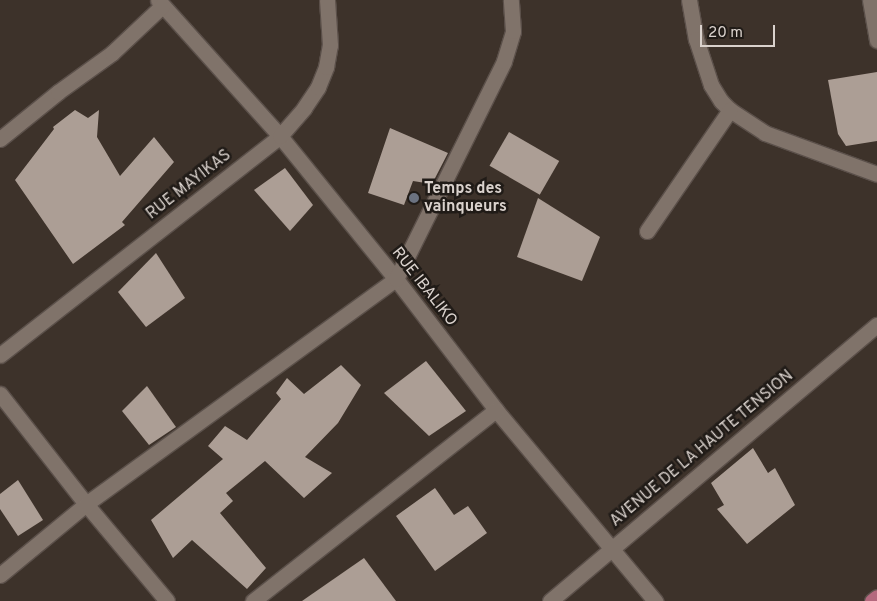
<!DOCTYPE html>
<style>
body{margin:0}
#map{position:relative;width:877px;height:601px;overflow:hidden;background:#3d322a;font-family:Overpass,sans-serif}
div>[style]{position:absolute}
.building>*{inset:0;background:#ac9e95;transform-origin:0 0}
.roads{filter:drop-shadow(1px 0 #5b504a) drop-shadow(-1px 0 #5b504a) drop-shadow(0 1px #5b504a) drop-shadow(0 -1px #5b504a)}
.minor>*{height:15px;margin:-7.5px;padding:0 7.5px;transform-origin:7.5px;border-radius:7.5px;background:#80736a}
.major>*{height:15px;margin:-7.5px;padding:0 7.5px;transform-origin:7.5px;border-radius:7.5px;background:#b4697e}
.dots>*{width:14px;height:14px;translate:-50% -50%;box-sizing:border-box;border:2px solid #201b17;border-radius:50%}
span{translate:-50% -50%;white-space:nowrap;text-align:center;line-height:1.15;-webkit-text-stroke:5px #201b17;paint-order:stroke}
.street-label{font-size:16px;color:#dad2cd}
.poi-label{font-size:16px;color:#dad2cd;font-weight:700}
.left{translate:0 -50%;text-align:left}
.scale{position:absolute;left:700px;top:25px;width:75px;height:22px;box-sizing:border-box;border:2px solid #dad2cd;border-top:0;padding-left:6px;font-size:15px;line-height:18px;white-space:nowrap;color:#dad2cd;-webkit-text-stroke:4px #201b17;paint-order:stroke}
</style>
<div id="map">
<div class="building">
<div style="clip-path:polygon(877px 72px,877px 141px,846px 146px,838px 134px,828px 80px)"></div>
<div style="clip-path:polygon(75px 110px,88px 118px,99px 110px,97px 137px,120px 176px,154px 137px,174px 162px,122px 222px,125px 225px,73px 264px,15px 180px,54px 129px,53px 127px)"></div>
<div style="clip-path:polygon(390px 128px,448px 153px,432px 184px,413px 181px,404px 205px,368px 193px)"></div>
<div style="left:509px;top:132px;width:58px;height:39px;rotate:30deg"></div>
<div style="clip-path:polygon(285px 168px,313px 205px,290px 231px,254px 190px)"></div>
<div style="clip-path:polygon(538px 198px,600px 237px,582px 281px,517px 257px)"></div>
<div style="clip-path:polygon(156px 253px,185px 298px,146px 327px,118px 292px)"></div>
<div style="clip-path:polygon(426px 361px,466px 411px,429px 436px,384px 393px)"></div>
<div style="clip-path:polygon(341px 365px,361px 385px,338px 423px,305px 457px,332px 473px,304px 498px,265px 461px,226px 493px,233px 501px,220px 513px,266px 568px,247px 589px,192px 540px,173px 558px,151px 520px,223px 459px,208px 446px,225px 426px,247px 440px,281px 399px,276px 393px,287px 378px,304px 394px)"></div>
<div style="clip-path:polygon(147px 386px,176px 427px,149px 445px,122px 411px)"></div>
<div style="clip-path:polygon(753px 448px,768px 473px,775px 468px,795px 505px,747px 544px,717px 509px,724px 505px,711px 483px)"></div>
<div style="clip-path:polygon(18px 480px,43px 520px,18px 536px,0 509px,0 494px)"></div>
<div style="clip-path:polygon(435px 488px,454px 515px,468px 506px,487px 533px,435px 571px,396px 516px)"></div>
<div style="clip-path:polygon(364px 558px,396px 601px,302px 601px)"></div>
</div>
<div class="roads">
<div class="minor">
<div style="left:158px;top:0;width:183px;rotate:48.1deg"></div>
<div style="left:280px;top:136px;width:184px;rotate:51deg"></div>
<div style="left:396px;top:279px;width:165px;rotate:52.6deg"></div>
<div style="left:496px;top:410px;width:249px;rotate:50.2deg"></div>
<div style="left:689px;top:0;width:40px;rotate:80deg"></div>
<div style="left:696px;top:39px;width:48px;rotate:71.9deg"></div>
<div style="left:711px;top:85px;width:19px;rotate:58deg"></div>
<div style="left:721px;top:101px;width:13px;rotate:45deg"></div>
<div style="left:730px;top:110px;width:42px;rotate:33.3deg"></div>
<div style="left:765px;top:133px;width:119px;rotate:20.1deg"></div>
<div style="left:870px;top:0;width:41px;rotate:80.1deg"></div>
<div style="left:0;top:139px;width:75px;rotate:-39deg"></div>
<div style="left:58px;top:92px;width:67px;rotate:-35.8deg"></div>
<div style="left:112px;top:53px;width:69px;rotate:-43.2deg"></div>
<div style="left:647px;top:231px;width:147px;rotate:-55.6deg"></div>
<div style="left:0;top:355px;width:355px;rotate:-38deg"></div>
<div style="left:280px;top:136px;width:37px;rotate:-49deg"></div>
<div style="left:304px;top:108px;width:25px;rotate:-56deg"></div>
<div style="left:318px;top:87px;width:22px;rotate:-68deg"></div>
<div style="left:326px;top:67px;width:22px;rotate:-80deg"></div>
<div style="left:330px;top:45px;width:45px;rotate:-93.8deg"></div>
<div style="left:0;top:394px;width:140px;rotate:52deg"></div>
<div style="left:86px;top:504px;width:126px;rotate:50.1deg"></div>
<div style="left:0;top:575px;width:112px;rotate:-39.5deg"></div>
<div style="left:86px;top:504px;width:383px;rotate:-36deg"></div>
<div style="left:396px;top:279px;width:243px;rotate:-63.6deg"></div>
<div style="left:504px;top:61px;width:31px;rotate:-73deg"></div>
<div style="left:513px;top:31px;width:31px;rotate:-94deg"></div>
<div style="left:253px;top:601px;width:309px;rotate:-38.2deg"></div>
<div style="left:550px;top:601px;width:428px;rotate:-40.2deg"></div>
</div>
<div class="major">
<div style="left:872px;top:601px;width:6px;rotate:-39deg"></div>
</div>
</div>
<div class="dots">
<div style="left:414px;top:198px;background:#6b7280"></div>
</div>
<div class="street-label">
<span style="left:189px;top:185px;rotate:-38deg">RUE MAYIKAS</span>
<span style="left:424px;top:287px;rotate:52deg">RUE IBALIKO</span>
<span style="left:702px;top:449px;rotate:-40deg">AVENUE DE LA HAUTE TENSION</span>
</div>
<div class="poi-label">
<span class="left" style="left:424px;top:198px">Temps des<br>vainqueurs</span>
</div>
<div class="scale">20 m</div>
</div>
